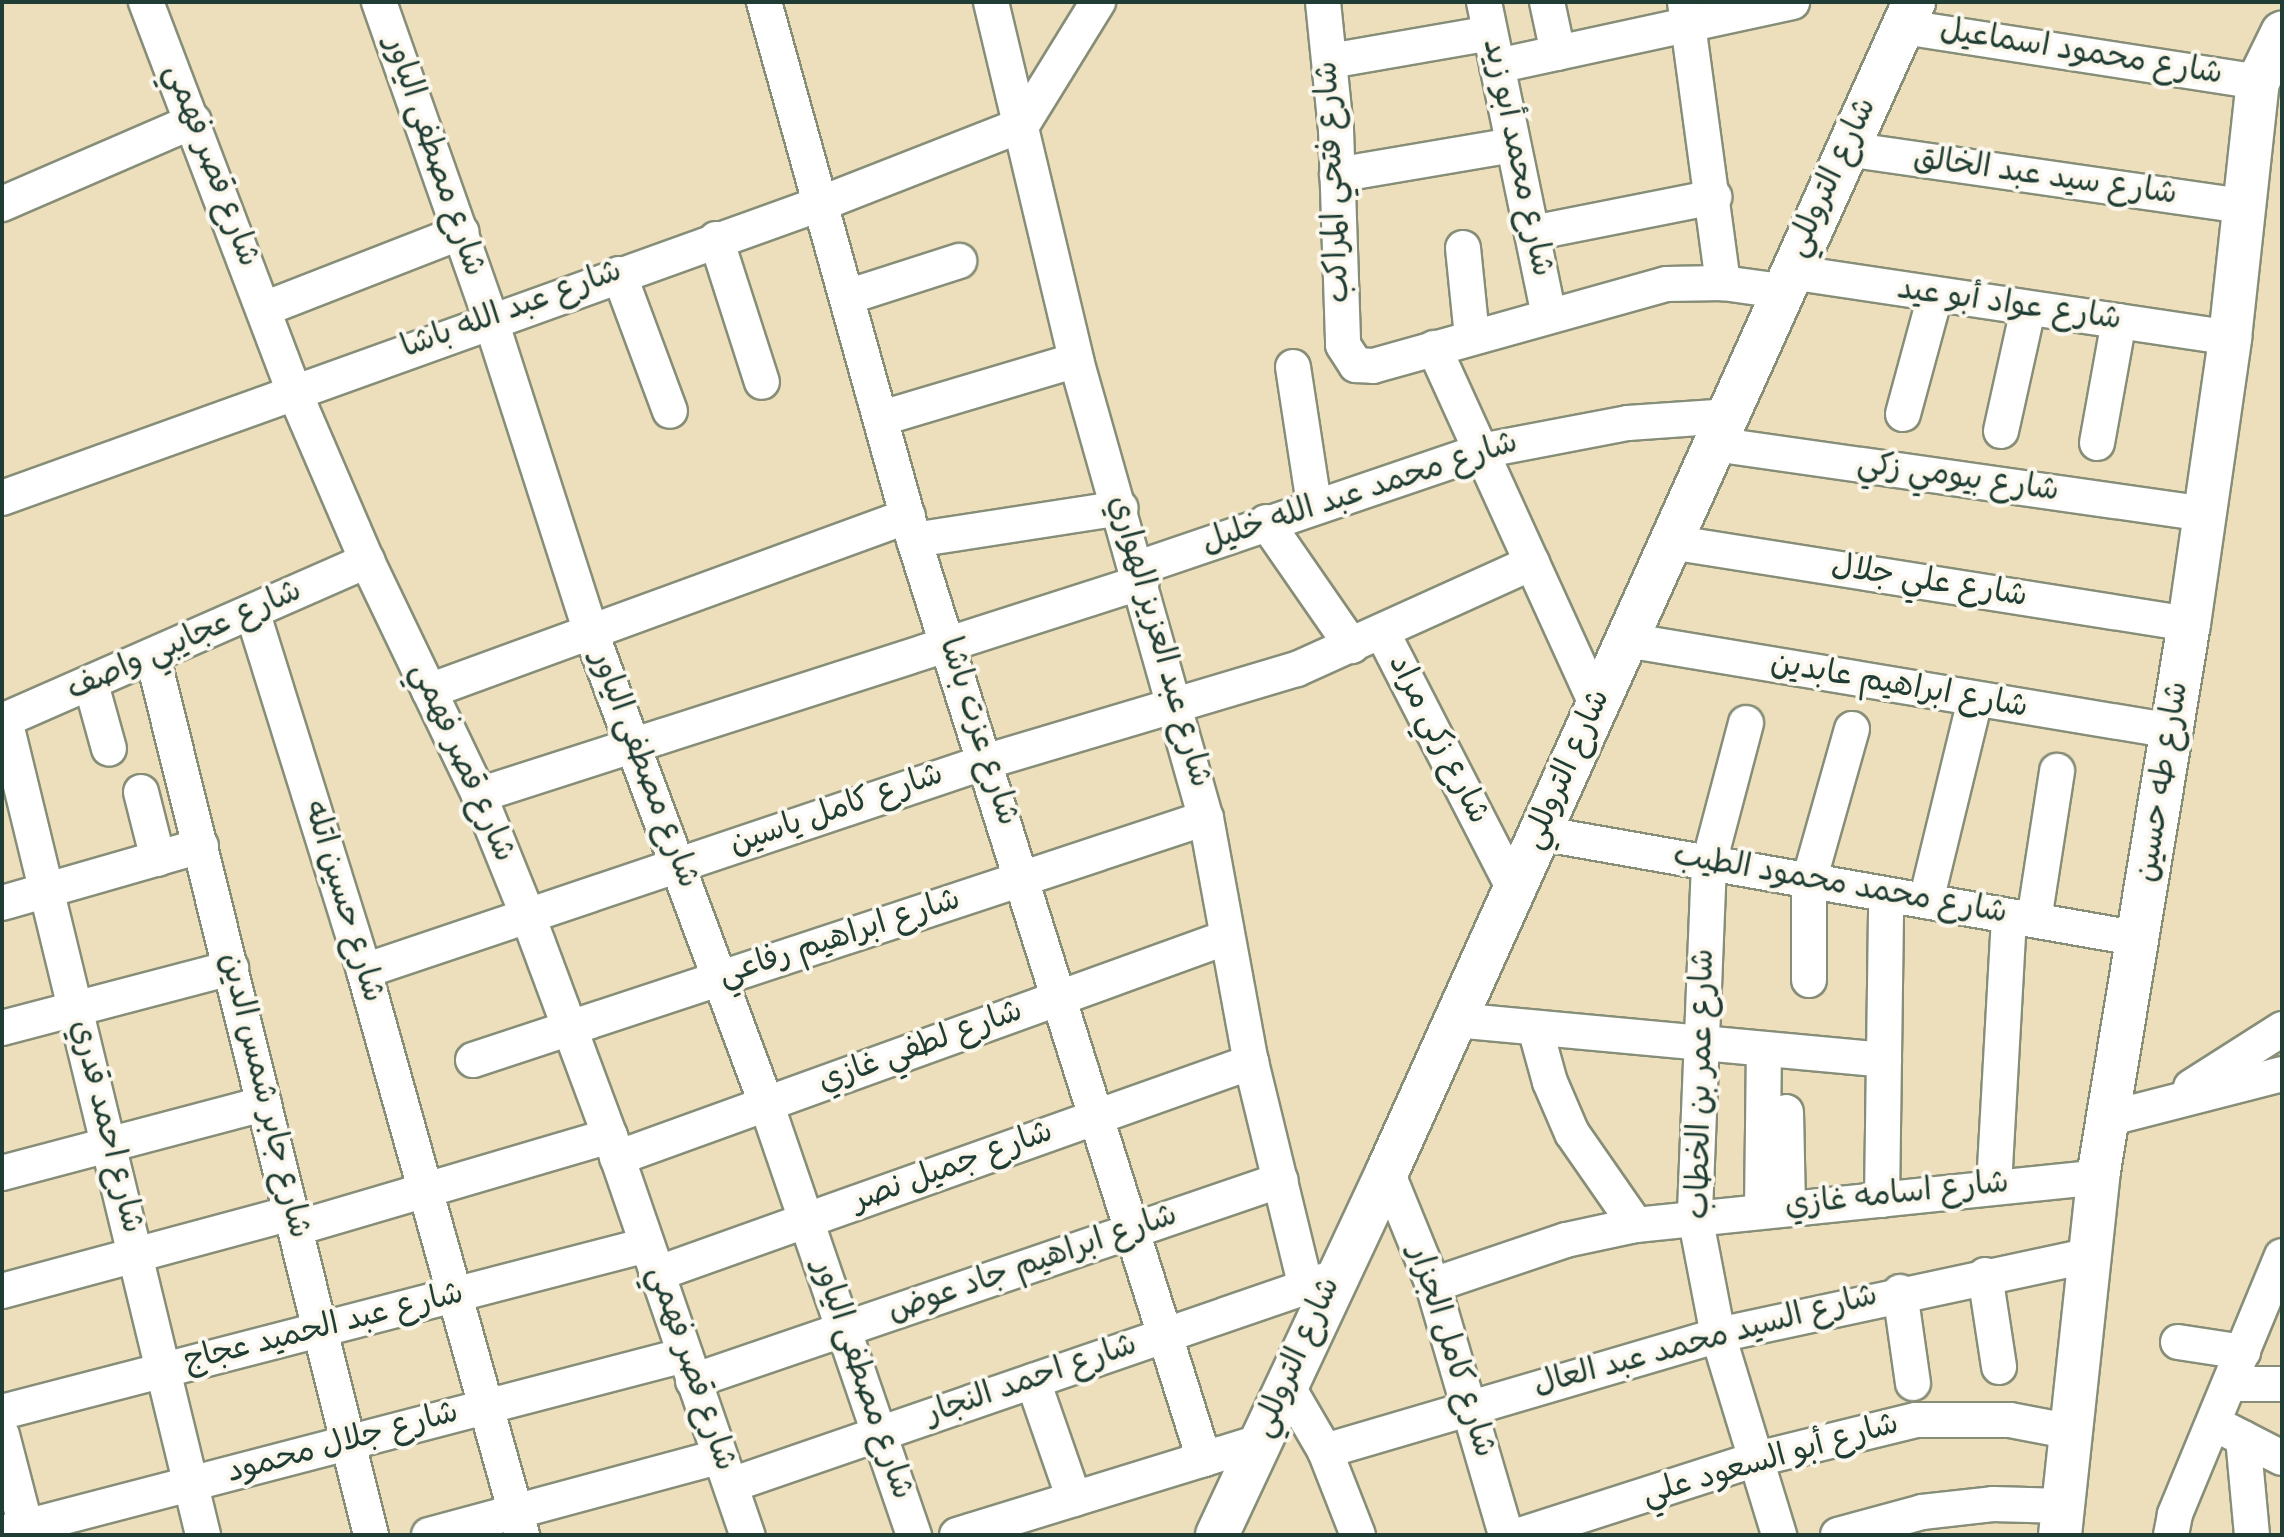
<!DOCTYPE html>
<meta charset="utf-8">
<style>
body{margin:0}
#map{position:relative;width:2284px;height:1537px;overflow:hidden;background:#eddebc;font-family:"Indie Flower","Playpen Sans Arabic",sans-serif}
div>[style]{position:absolute}
.roads{filter:drop-shadow(2px 0 #868e78) drop-shadow(-2px 0 #868e78) drop-shadow(0 2px #868e78) drop-shadow(0 -2px #868e78)}
.minor>*{height:34px;margin:-17px;padding:0 17px;transform-origin:17px;border-radius:17px;background:#fff}
.tertiary>*{height:42px;margin:-21px;padding:0 21px;transform-origin:21px;border-radius:21px;background:#fff}
span{translate:-50% -50%;white-space:nowrap;text-align:center;line-height:1.15;-webkit-text-stroke:8px #fbf7ec;paint-order:stroke}
.street-label{font-size:32px;color:#1f3d34}
.frame{position:absolute;inset:0;border:4px solid #1f3d34;pointer-events:none}
</style>
<div id="map">
<div class="roads">
<div class="minor">
<div style="left:146px;top:2px;width:414px;rotate:69.2deg"></div>
<div style="left:293px;top:389px;width:187px;rotate:66.7deg"></div>
<div style="left:367px;top:561px;width:259px;rotate:64.4deg"></div>
<div style="left:479px;top:795px;width:131px;rotate:68deg"></div>
<div style="left:528px;top:916px;width:235px;rotate:69.6deg"></div>
<div style="left:610px;top:1136px;width:422px;rotate:71deg"></div>
<div style="left:379px;top:2px;width:335px;rotate:70.6deg"></div>
<div style="left:490px;top:318px;width:331px;rotate:72.2deg"></div>
<div style="left:591px;top:633px;width:502px;rotate:69.58deg"></div>
<div style="left:766px;top:1103px;width:457px;rotate:71.1deg"></div>
<div style="left:764px;top:2px;width:559px;rotate:74.42deg"></div>
<div style="left:914px;top:540px;width:964px;rotate:72.49deg"></div>
<div style="left:991px;top:2px;width:368px;rotate:76.6deg"></div>
<div style="left:1076px;top:360px;width:476px;rotate:74.2deg"></div>
<div style="left:1206px;top:818px;width:248px;rotate:79.6deg"></div>
<div style="left:1251px;top:1062px;width:232px;rotate:76.3deg"></div>
<div style="left:1323px;top:2px;width:128px;rotate:84.2deg"></div>
<div style="left:1336px;top:129px;width:216px;rotate:88.1deg"></div>
<div style="left:1343px;top:345px;width:24px;rotate:57deg"></div>
<div style="left:1356px;top:365px;width:17px;rotate:3deg"></div>
<div style="left:1373px;top:366px;width:304px;rotate:-15.6deg"></div>
<div style="left:1666px;top:284px;width:57px;rotate:-1deg"></div>
<div style="left:1723px;top:283px;width:59px;rotate:7.9deg"></div>
<div style="left:1484px;top:2px;width:320px;rotate:78.3deg"></div>
<div style="left:1547px;top:2px;width:52px;rotate:77.8deg"></div>
<div style="left:1685px;top:2px;width:284px;rotate:82.3deg"></div>
<div style="left:1904px;top:27px;width:358px;rotate:8.8deg"></div>
<div style="left:1330px;top:61px;width:162px;rotate:-9.9deg"></div>
<div style="left:1497px;top:66px;width:302px;rotate:-12.2deg"></div>
<div style="left:1847px;top:149px;width:400px;rotate:8.2deg"></div>
<div style="left:1337px;top:175px;width:178px;rotate:-9.7deg"></div>
<div style="left:2px;top:204px;width:209px;rotate:-23.4deg"></div>
<div style="left:1532px;top:233px;width:186px;rotate:-11.2deg"></div>
<div style="left:716px;top:239px;width:150px;rotate:72.2deg"></div>
<div style="left:1463px;top:248px;width:89px;rotate:84.2deg"></div>
<div style="left:1790px;top:272px;width:445px;rotate:8.5deg"></div>
<div style="left:619px;top:274px;width:146px;rotate:69.6deg"></div>
<div style="left:847px;top:297px;width:118px;rotate:-17.8deg"></div>
<div style="left:264px;top:309px;width:212px;rotate:-21.3deg"></div>
<div style="left:1434px;top:348px;width:392px;rotate:65.5deg"></div>
<div style="left:1293px;top:367px;width:140px;rotate:81.3deg"></div>
<div style="left:1903px;top:414px;width:122px;rotate:-74.8deg"></div>
<div style="left:882px;top:418px;width:202px;rotate:-16.6deg"></div>
<div style="left:2001px;top:431px;width:125px;rotate:-77.5deg"></div>
<div style="left:2097px;top:443px;width:124px;rotate:-79.8deg"></div>
<div style="left:1714px;top:444px;width:492px;rotate:8.1deg"></div>
<div style="left:2px;top:498px;width:869px;rotate:-19.77deg"></div>
<div style="left:820px;top:204px;width:217px;rotate:-21.4deg"></div>
<div style="left:1022px;top:125px;width:145px;rotate:-58.3deg"></div>
<div style="left:1266px;top:522px;width:151px;rotate:55.3deg"></div>
<div style="left:914px;top:540px;width:209px;rotate:-8.8deg"></div>
<div style="left:1670px;top:542px;width:525px;rotate:8.98deg"></div>
<div style="left:1138px;top:568px;width:362px;rotate:-18.8deg"></div>
<div style="left:1481px;top:451px;width:150px;rotate:-10.8deg"></div>
<div style="left:1628px;top:423px;width:99px;rotate:-4deg"></div>
<div style="left:253px;top:614px;width:374px;rotate:72.7deg"></div>
<div style="left:364px;top:971px;width:586px;rotate:74.35deg"></div>
<div style="left:1382px;top:632px;width:289px;rotate:62.8deg"></div>
<div style="left:1626px;top:640px;width:554px;rotate:9.46deg"></div>
<div style="left:153px;top:658px;width:904px;rotate:76.04deg"></div>
<div style="left:91px;top:684px;width:67px;rotate:74.5deg"></div>
<div style="left:429px;top:691px;width:510px;rotate:-20.07deg"></div>
<div style="left:5px;top:720px;width:839px;rotate:76.34deg"></div>
<div style="left:2px;top:721px;width:399px;rotate:-23.7deg"></div>
<div style="left:1746px;top:723px;width:145px;rotate:104.8deg"></div>
<div style="left:1709px;top:863px;width:353px;rotate:92.3deg"></div>
<div style="left:1695px;top:1216px;width:121px;rotate:79.1deg"></div>
<div style="left:1718px;top:1335px;width:209px;rotate:73deg"></div>
<div style="left:141px;top:792px;width:69px;rotate:75.8deg"></div>
<div style="left:479px;top:795px;width:696px;rotate:-17.81deg"></div>
<div style="left:1539px;top:833px;width:610px;rotate:10deg"></div>
<div style="left:1926px;top:901px;width:207px;rotate:-76.3deg"></div>
<div style="left:2px;top:903px;width:207px;rotate:-16deg"></div>
<div style="left:2034px;top:920px;width:151px;rotate:-81.2deg"></div>
<div style="left:364px;top:971px;width:658px;rotate:-18.6deg"></div>
<div style="left:988px;top:761px;width:322px;rotate:-16.6deg"></div>
<div style="left:1297px;top:669px;width:258px;rotate:-24.3deg"></div>
<div style="left:1809px;top:980px;width:99px;rotate:-90deg"></div>
<div style="left:1809px;top:881px;width:158px;rotate:-74.2deg"></div>
<div style="left:1455px;top:1020px;width:431px;rotate:5.3deg"></div>
<div style="left:2px;top:1028px;width:237px;rotate:-14.7deg"></div>
<div style="left:1535px;top:1028px;width:56px;rotate:74.5deg"></div>
<div style="left:1550px;top:1082px;width:56px;rotate:66.7deg"></div>
<div style="left:1572px;top:1133px;width:112px;rotate:55.2deg"></div>
<div style="left:473px;top:1060px;width:772px;rotate:-18.27deg"></div>
<div style="left:2191px;top:1087px;width:108px;rotate:-32.5deg"></div>
<div style="left:1786px;top:1112px;width:96px;rotate:88.8deg"></div>
<div style="left:2107px;top:1119px;width:181px;rotate:-14.4deg"></div>
<div style="left:617px;top:1158px;width:647px;rotate:-19.89deg"></div>
<div style="left:1387px;top:1172px;width:122px;rotate:67.8deg"></div>
<div style="left:1433px;top:1285px;width:260px;rotate:73.7deg"></div>
<div style="left:2px;top:1173px;width:271px;rotate:-14.8deg"></div>
<div style="left:1994px;top:1186px;width:270px;rotate:-86.8deg"></div>
<div style="left:1882px;top:1200px;width:305px;rotate:-89.2deg"></div>
<div style="left:1762px;top:1210px;width:161px;rotate:-89.3deg"></div>
<div style="left:297px;top:1228px;width:326px;rotate:-16.4deg"></div>
<div style="left:656px;top:1274px;width:632px;rotate:-19.61deg"></div>
<div style="left:1985px;top:1275px;width:93px;rotate:81.3deg"></div>
<div style="left:1433px;top:1285px;width:140px;rotate:-18.7deg"></div>
<div style="left:1566px;top:1240px;width:72px;rotate:-12.1deg"></div>
<div style="left:1636px;top:1225px;width:464px;rotate:-5.9deg"></div>
<div style="left:2px;top:1291px;width:300px;rotate:-15.1deg"></div>
<div style="left:1900px;top:1292px;width:92px;rotate:81.9deg"></div>
<div style="left:2178px;top:1342px;width:66px;rotate:8.7deg"></div>
<div style="left:693px;top:1381px;width:621px;rotate:-18.87deg"></div>
<div style="left:1033px;top:1381px;width:125px;rotate:70.8deg"></div>
<div style="left:1286px;top:1384px;width:78px;rotate:59.8deg"></div>
<div style="left:1325px;top:1451px;width:90px;rotate:68.6deg"></div>
<div style="left:2230px;top:1384px;width:52px"></div>
<div style="left:2px;top:1412px;width:666px;rotate:-14.52deg"></div>
<div style="left:2229px;top:1431px;width:59px;rotate:27deg"></div>
<div style="left:2px;top:1435px;width:103px;rotate:75.4deg"></div>
<div style="left:2243px;top:1438px;width:97px;rotate:84.7deg"></div>
<div style="left:1325px;top:1451px;width:410px;rotate:-16.4deg"></div>
<div style="left:1718px;top:1335px;width:382px;rotate:-12.1deg"></div>
<div style="left:731px;top:1485px;width:629px;rotate:-19.01deg"></div>
<div style="left:2px;top:1533px;width:706px;rotate:-14.61deg"></div>
<div style="left:429px;top:1535px;width:300px;rotate:-15.1deg"></div>
<div style="left:957px;top:1535px;width:317px;rotate:-17.1deg"></div>
<div style="left:1520px;top:1535px;width:249px;rotate:-17.8deg"></div>
<div style="left:1757px;top:1459px;width:164px;rotate:-13.8deg"></div>
<div style="left:1916px;top:1420px;width:94px"></div>
<div style="left:2010px;top:1420px;width:64px;rotate:10.8deg"></div>
<div style="left:1838px;top:1535px;width:87px;rotate:-15.3deg"></div>
<div style="left:1922px;top:1512px;width:71px;rotate:-6.4deg"></div>
<div style="left:1993px;top:1504px;width:71px;rotate:1.6deg"></div>
<div style="left:2171px;top:1535px;width:21px;rotate:-79deg"></div>
<div style="left:2175px;top:1514px;width:279px;rotate:-67.5deg"></div>
</div>
<div class="tertiary">
<div style="left:1217px;top:1535px;width:401px;rotate:-64.9deg"></div>
<div style="left:1387px;top:1172px;width:1283px;rotate:-65.75deg"></div>
<div style="left:2060px;top:1535px;width:360px;rotate:-83.9deg"></div>
<div style="left:2098px;top:1177px;width:560px;rotate:-80.66deg"></div>
<div style="left:2189px;top:624px;width:289px;rotate:-81.8deg"></div>
<div style="left:2230px;top:338px;width:258px;rotate:-83.8deg"></div>
<div style="left:2258px;top:82px;width:55px;rotate:-63.9deg"></div>
</div>
</div>
<div class="street-label">
<span style="left:2081px;top:54px;rotate:9deg">شارع محمود اسماعيل</span>
<span style="left:433px;top:157px;rotate:71deg">شارع مصطفى الياور</span>
<span style="left:1516px;top:158px;rotate:78deg">شارع محمد أبو زيد</span>
<span style="left:210px;top:166px;rotate:69deg">شارع قصر فهمي</span>
<span style="left:1833px;top:178px;rotate:-65deg">شارع التروللي</span>
<span style="left:2045px;top:178px;rotate:8deg">شارع سيد عبد الخالق</span>
<span style="left:1335px;top:182px;rotate:-93deg">شارع فتحي المراكب</span>
<span style="left:2009px;top:306px;rotate:8deg">شارع عواد أبو عيد</span>
<span style="left:512px;top:311px;rotate:-20deg">شارع عبد الله باشا</span>
<span style="left:1958px;top:479px;rotate:8deg">شارع بيومي زكي</span>
<span style="left:1360px;top:494px;rotate:-18deg">شارع محمد عبد الله خليل</span>
<span style="left:1929px;top:583px;rotate:9deg">شارع علي جلال</span>
<span style="left:185px;top:642px;rotate:-24deg">شارع عجايبي واصف</span>
<span style="left:1158px;top:642px;rotate:74deg">شارع عبد العزيز الهواري</span>
<span style="left:1899px;top:687px;rotate:10deg">شارع ابراهيم عابدين</span>
<span style="left:977px;top:732px;rotate:72deg">شارع عزت باشا</span>
<span style="left:1437px;top:740px;rotate:63deg">شارع زكي مراد</span>
<span style="left:461px;top:763px;rotate:66deg">شارع قصر فهمي</span>
<span style="left:643px;top:770px;rotate:69deg">شارع مصطفى الياور</span>
<span style="left:1568px;top:770px;rotate:-66deg">شارع التروللي</span>
<span style="left:2164px;top:782px;rotate:-81deg">شارع طه حسين</span>
<span style="left:837px;top:811px;rotate:-19deg">شارع كامل ياسين</span>
<span style="left:1840px;top:886px;rotate:10deg">شارع محمد محمود الطيب</span>
<span style="left:342px;top:902px;rotate:73deg">شارع حسين اتله</span>
<span style="left:840px;top:939px;rotate:-18deg">شارع ابراهيم رفاعي</span>
<span style="left:921px;top:1048px;rotate:-20deg">شارع لطفي غازي</span>
<span style="left:1703px;top:1084px;rotate:-89deg">شارع عمر بن الخطاب</span>
<span style="left:263px;top:1096px;rotate:76deg">شارع جابر شمس الدين</span>
<span style="left:105px;top:1127px;rotate:76deg">شارع احمد قدري</span>
<span style="left:953px;top:1168px;rotate:-20deg">شارع جميل نصر</span>
<span style="left:1897px;top:1196px;rotate:-6deg">شارع اسامه غازي</span>
<span style="left:1033px;top:1265px;rotate:-19deg">شارع ابراهيم جاد عوض</span>
<span style="left:324px;top:1329px;rotate:-14deg">شارع عبد الحميد عجاج</span>
<span style="left:1706px;top:1342px;rotate:-15deg">شارع السيد محمد عبد العال</span>
<span style="left:1450px;top:1352px;rotate:72deg">شارع كامل الجزار</span>
<span style="left:1298px;top:1358px;rotate:-66deg">شارع التروللي</span>
<span style="left:690px;top:1369px;rotate:71deg">شارع قصر فهمي</span>
<span style="left:861px;top:1380px;rotate:71deg">شارع مصطفى الياور</span>
<span style="left:1032px;top:1381px;rotate:-19deg">شارع احمد النجار</span>
<span style="left:343px;top:1444px;rotate:-15deg">شارع جلال محمود</span>
<span style="left:1771px;top:1461px;rotate:-16deg">شارع أبو السعود علي</span>
</div>
<div class="frame"></div>
</div>
